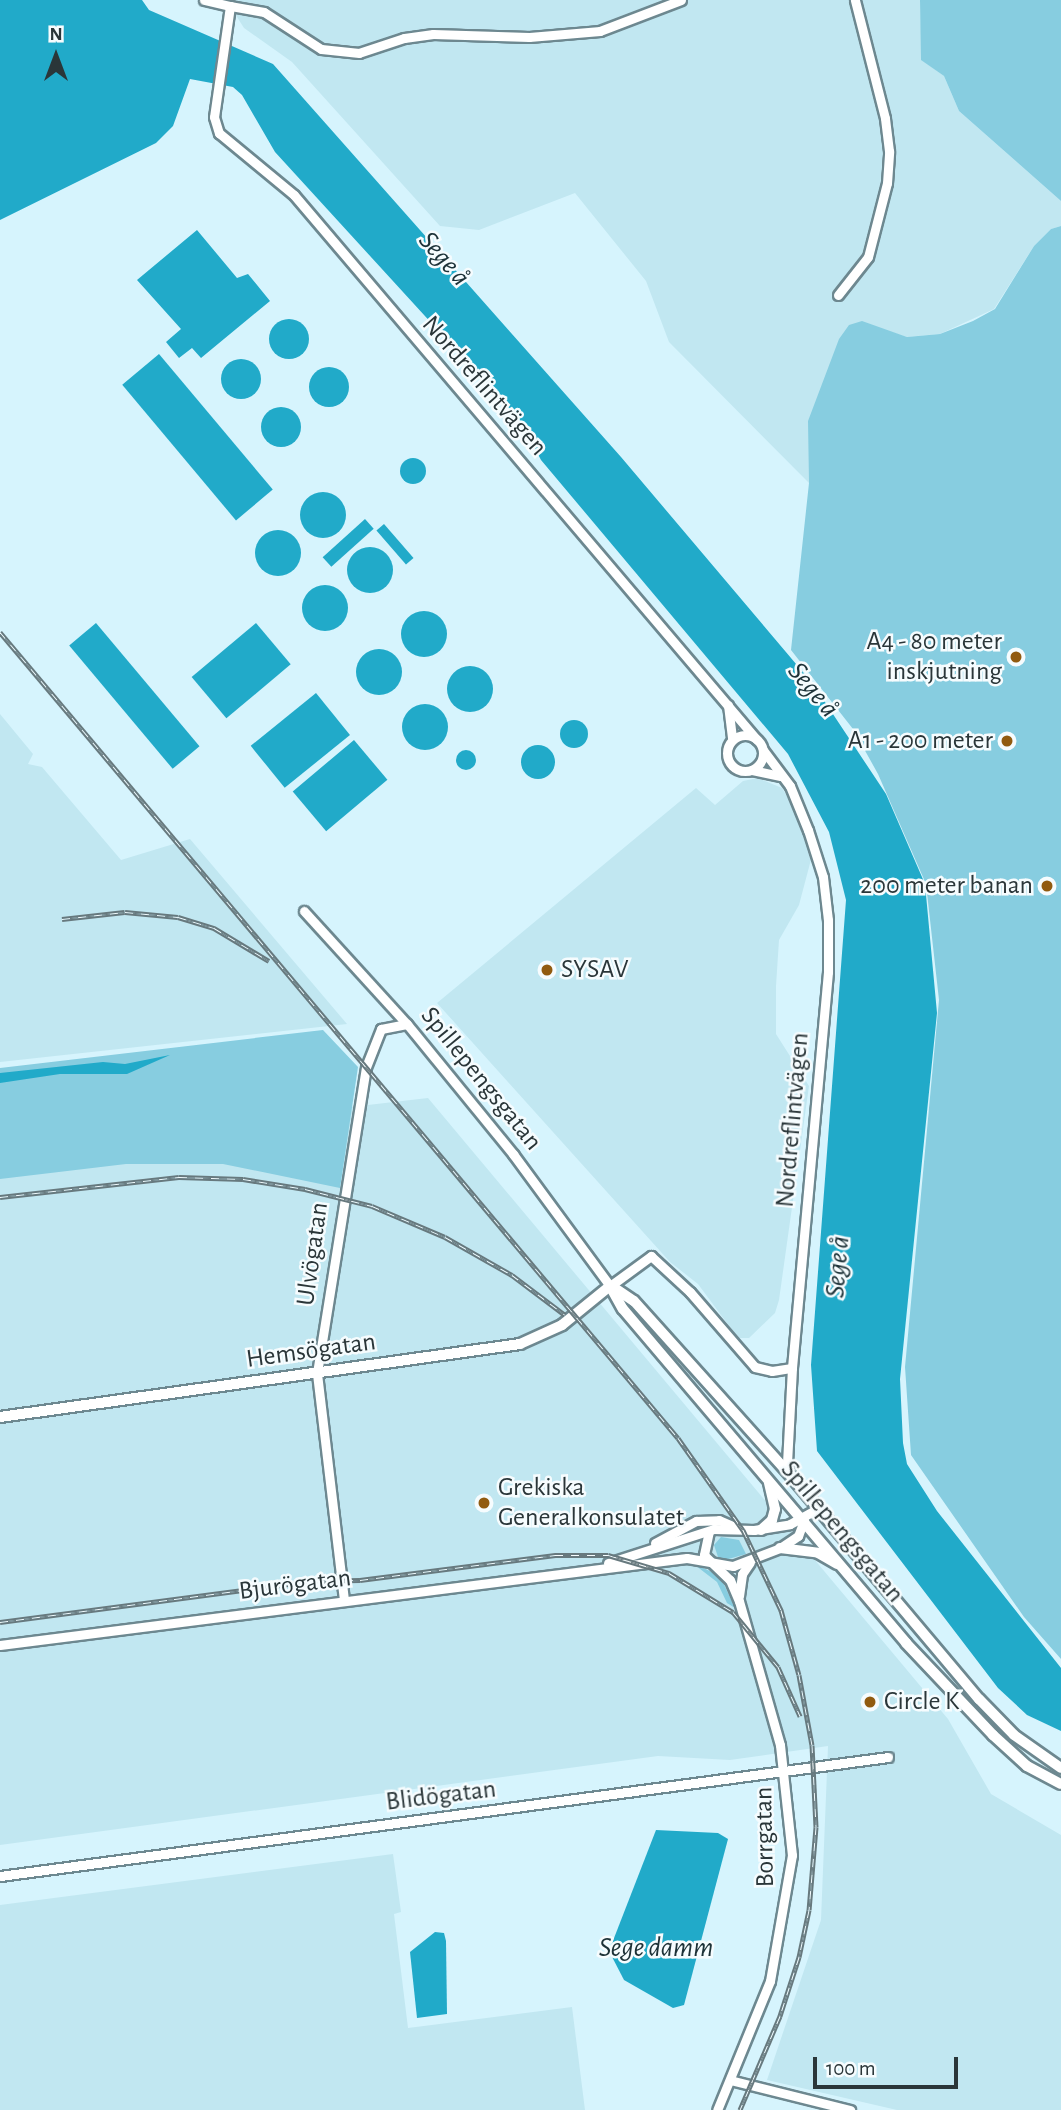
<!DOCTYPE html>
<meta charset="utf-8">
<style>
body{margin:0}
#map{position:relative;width:1061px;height:2110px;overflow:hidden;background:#d6f4fd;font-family:"Alegreya Sans",sans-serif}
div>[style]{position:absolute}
.built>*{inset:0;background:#c1e7f1}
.green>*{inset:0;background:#87cde0}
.water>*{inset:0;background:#21aac9;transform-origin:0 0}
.round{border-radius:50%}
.roads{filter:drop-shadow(2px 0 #6d8890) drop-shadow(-2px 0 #6d8890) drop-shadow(0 2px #6d8890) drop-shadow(0 -2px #6d8890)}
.minor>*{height:9px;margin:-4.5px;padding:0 4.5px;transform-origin:4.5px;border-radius:4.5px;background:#fff}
.minor>.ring{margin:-4.5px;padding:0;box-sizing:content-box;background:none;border:9px solid #fff;border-radius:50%}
.tertiary>*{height:10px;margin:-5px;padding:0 5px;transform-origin:5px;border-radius:5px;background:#fff}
.rail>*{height:5px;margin-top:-2.5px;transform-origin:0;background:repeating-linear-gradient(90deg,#f6fcfe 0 8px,#67797e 0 16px);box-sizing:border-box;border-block:2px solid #67797e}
.dots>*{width:19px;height:19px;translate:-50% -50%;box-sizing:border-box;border:4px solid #f6fcfe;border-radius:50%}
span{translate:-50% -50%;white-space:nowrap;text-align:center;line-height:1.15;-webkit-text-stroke:5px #f6fcfe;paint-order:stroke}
.street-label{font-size:26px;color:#2a3639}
.poi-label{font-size:26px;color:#2a3639}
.right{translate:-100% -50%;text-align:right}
.left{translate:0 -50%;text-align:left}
.water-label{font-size:28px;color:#1d3238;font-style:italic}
.north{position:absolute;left:21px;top:21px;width:70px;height:70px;-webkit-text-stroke:5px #f6fcfe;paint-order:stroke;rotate:0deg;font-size:19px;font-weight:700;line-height:28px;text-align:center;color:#2a3639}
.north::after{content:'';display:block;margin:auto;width:24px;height:32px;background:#2a3639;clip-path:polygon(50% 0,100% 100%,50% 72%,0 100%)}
.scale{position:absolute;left:813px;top:2057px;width:145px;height:32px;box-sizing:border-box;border:4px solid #2a3639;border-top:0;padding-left:9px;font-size:21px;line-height:24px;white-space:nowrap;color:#2a3639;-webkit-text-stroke:5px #f6fcfe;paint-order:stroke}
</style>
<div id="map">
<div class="built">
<div style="clip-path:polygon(204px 0,920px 0,922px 60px,944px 76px,959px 111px,1061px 201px,1061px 226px,1051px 229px,1034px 246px,994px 309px,940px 334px,907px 337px,891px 332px,809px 421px,809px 483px,669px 342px,646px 281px,575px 193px,479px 230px,440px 226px,292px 62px,244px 28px,230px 6px)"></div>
<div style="clip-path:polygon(0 714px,33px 754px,28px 764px,42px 767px,121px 860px,190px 839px,347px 1024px,0 1062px)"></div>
<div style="clip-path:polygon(758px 778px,782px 788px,801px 819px,813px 852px,799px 905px,779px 940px,776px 986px,776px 1034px,809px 1086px,779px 1300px,775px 1313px,749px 1338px,738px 1338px,698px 1284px,670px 1262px,437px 1003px,696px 788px,715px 805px,743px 781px)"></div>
<div style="clip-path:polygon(428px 1098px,948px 1719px,991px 1794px,1061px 1835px,1061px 2110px,897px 2110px,767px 2080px,821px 1920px,828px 1746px,730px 1760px,658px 1756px,0 1845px,0 1148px)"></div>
<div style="clip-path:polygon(393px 1854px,401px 1912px,394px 1914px,408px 2028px,572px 2007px,585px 2110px,0 2110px,0 1905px)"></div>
</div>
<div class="green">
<div style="clip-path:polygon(920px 0,1061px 0,1061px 201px,959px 111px,944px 76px,921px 60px)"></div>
<div style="clip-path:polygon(1061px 226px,1061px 1659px,1024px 1617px,911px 1455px,905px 1367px,939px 1000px,926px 884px,878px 774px,853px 729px,791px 650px,809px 483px,808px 421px,839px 339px,849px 325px,862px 321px,907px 337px,940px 334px,973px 321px,995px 309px,1034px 246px,1051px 229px)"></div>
<div style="clip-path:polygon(323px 1030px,358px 1067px,340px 1188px,223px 1164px,126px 1164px,0 1179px,0 1068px)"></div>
<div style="clip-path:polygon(721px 1537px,739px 1540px,746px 1554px,725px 1560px,718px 1557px,714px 1545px)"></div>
<div style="clip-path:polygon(691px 1562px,720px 1576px,735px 1608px,727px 1603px,717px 1582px)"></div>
</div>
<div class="water">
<div style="clip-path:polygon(0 0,142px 0,149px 10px,273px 64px,621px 457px,813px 684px,886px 794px,925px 884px,937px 1013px,900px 1379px,903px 1443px,907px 1464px,937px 1511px,1061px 1668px,1061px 1731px,1027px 1715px,998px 1688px,817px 1451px,811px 1365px,846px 900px,829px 832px,788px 754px,541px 460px,520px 420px,275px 152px,242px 95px,233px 87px,190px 79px,173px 126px,156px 143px,0 220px)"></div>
<div style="clip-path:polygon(197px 230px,237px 278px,248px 274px,270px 301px,201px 358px,192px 348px,179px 358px,166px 342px,181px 329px,137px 280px)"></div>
<div class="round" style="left:269px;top:319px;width:40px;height:40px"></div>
<div style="left:159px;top:354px;width:177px;height:48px;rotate:50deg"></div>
<div class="round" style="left:221px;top:359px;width:40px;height:40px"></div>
<div class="round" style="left:309px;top:367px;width:40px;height:40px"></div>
<div class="round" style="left:261px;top:407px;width:40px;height:40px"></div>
<div class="round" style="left:400px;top:458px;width:26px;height:26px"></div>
<div class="round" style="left:300px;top:492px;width:46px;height:46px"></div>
<div style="left:365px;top:519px;width:13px;height:57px;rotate:48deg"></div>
<div style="left:384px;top:524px;width:45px;height:10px;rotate:49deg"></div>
<div class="round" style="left:255px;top:530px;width:46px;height:46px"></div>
<div class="round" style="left:347px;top:547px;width:46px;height:46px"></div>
<div class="round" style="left:302px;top:585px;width:46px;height:46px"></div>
<div class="round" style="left:401px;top:611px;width:46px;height:46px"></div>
<div style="left:96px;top:623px;width:161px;height:35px;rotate:50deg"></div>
<div style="left:256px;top:623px;width:54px;height:84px;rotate:50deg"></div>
<div class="round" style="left:356px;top:649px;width:46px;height:46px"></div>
<div class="round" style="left:447px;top:666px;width:46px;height:46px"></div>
<div style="left:316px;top:693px;width:54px;height:84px;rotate:51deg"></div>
<div class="round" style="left:402px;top:704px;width:46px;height:46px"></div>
<div class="round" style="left:560px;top:720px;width:28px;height:28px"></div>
<div style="left:354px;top:740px;width:52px;height:80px;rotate:50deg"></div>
<div class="round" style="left:521px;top:745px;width:34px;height:34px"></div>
<div class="round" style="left:456px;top:750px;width:20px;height:20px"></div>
<div style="clip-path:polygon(170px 1055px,127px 1074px,60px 1074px,0 1083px,0 1073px,103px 1062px,125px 1064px)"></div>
<div style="clip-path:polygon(656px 1830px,718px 1833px,728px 1839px,684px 2005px,673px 2008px,624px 1980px,609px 1951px)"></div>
<div style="clip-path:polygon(435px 1932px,444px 1933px,446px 1941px,447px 2014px,417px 2018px,410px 1952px)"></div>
</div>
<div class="roads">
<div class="minor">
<div style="left:204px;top:0;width:27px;rotate:13deg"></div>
<div style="left:681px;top:0;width:87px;rotate:159.1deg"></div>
<div style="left:600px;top:31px;width:71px;rotate:175.2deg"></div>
<div style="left:529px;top:37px;width:96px;rotate:-178.2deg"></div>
<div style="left:433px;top:34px;width:29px;rotate:172deg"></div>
<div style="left:404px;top:38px;width:47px;rotate:161.6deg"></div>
<div style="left:359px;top:53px;width:38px;rotate:-174deg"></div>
<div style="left:321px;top:49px;width:68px;rotate:-147deg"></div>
<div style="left:264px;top:12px;width:35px;rotate:-170deg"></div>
<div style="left:230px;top:6px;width:112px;rotate:98.2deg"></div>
<div style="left:214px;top:117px;width:17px;rotate:73deg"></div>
<div style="left:219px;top:133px;width:97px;rotate:39.6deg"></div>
<div style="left:294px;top:195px;width:715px;rotate:49.65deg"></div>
<div style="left:838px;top:295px;width:48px;rotate:-51.7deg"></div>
<div style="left:868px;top:257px;width:76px;rotate:-75.6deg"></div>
<div style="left:887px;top:183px;width:32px;rotate:-86deg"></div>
<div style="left:889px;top:151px;width:33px;rotate:-97deg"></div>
<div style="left:885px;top:118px;width:122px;rotate:-104.3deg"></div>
<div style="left:728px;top:705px;width:35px;rotate:83deg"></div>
<div class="ring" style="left:727px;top:735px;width:27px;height:27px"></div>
<div style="left:763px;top:750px;width:45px;rotate:53.1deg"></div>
<div style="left:790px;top:786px;width:48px;rotate:67.8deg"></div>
<div style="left:808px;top:830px;width:49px;rotate:72.3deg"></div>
<div style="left:823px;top:877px;width:43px;rotate:83.4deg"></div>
<div style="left:828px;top:920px;width:52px;rotate:90deg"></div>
<div style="left:828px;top:972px;width:398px;rotate:95.2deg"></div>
<div style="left:792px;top:1368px;width:95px;rotate:93deg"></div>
<div style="left:787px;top:1463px;width:12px;rotate:76deg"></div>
<div style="left:752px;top:770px;width:29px;rotate:12deg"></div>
<div style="left:304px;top:911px;width:153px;rotate:47.7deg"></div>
<div style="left:407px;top:1024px;width:168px;rotate:50.8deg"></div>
<div style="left:513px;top:1154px;width:164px;rotate:53.7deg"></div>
<div style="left:610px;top:1286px;width:51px;rotate:-36.2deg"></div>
<div style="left:651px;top:1256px;width:53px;rotate:42.7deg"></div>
<div style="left:690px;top:1292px;width:99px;rotate:49.1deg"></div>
<div style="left:755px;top:1367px;width:17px;rotate:13deg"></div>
<div style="left:772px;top:1371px;width:20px;rotate:-9deg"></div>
<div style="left:709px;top:1531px;width:25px;rotate:102deg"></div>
<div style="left:704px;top:1555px;width:36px;rotate:44deg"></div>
<div style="left:730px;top:1580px;width:23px;rotate:67deg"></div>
<div style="left:739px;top:1601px;width:150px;rotate:74.1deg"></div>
<div style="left:780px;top:1745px;width:111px;rotate:83.8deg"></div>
<div style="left:792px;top:1855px;width:128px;rotate:99.9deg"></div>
<div style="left:770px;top:1981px;width:139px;rotate:112.3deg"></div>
<div style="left:655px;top:1543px;width:47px;rotate:-28.2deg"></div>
<div style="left:696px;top:1521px;width:23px;rotate:-2deg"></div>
<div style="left:719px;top:1520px;width:17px;rotate:24deg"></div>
<div style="left:608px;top:1563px;width:111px;rotate:-17.8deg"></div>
<div style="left:714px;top:1529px;width:40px;rotate:1.4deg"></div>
<div style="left:754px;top:1530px;width:36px;rotate:-9deg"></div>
<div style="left:790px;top:1524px;width:31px;rotate:-29deg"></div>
<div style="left:739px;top:1596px;width:22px;rotate:-82deg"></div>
<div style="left:742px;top:1574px;width:14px;rotate:-56deg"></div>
<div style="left:344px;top:1600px;width:229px;rotate:-96.8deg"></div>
<div style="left:317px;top:1373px;width:310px;rotate:-80.9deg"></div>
<div style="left:366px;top:1067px;width:41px;rotate:-68.5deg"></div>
<div style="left:381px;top:1029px;width:26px;rotate:-11deg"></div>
<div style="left:0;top:1645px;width:692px;rotate:-7.22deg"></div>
<div style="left:687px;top:1558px;width:47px;rotate:9.9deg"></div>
<div style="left:733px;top:1566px;width:50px;rotate:-21deg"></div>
<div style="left:780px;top:1548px;width:22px;rotate:-34deg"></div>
<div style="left:798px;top:1536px;width:17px;rotate:-69deg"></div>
<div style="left:0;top:1876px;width:896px;rotate:-7.63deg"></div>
<div style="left:730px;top:2080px;width:124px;rotate:14deg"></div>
</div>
<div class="tertiary">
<div style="left:610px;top:1286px;width:26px;rotate:61deg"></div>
<div style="left:623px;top:1309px;width:438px;rotate:49.7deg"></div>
<div style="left:906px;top:1643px;width:127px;rotate:46.6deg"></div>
<div style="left:993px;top:1735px;width:46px;rotate:42.4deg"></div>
<div style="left:1027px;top:1766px;width:38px;rotate:28deg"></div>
<div style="left:613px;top:1287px;width:25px;rotate:34deg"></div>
<div style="left:634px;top:1301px;width:235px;rotate:48.1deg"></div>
<div style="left:791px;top:1476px;width:292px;rotate:49.9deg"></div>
<div style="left:979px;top:1699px;width:50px;rotate:45.8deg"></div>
<div style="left:1014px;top:1735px;width:57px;rotate:35.1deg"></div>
<div style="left:0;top:1417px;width:525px;rotate:-7.99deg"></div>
<div style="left:520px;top:1344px;width:46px;rotate:-24.3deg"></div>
<div style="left:562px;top:1325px;width:62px;rotate:-39.1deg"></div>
<div style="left:761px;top:1530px;width:15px;rotate:-42deg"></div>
<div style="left:772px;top:1520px;width:11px;rotate:-75deg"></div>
<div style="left:775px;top:1509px;width:27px;rotate:-103deg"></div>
<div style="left:780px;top:1548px;width:38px;rotate:7deg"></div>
<div style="left:818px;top:1553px;width:22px;rotate:30deg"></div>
</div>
</div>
<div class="rail">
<div style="left:0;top:632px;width:1053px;rotate:49.93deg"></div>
<div style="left:678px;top:1438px;width:113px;rotate:54.8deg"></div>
<div style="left:743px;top:1530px;width:89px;rotate:64.6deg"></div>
<div style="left:781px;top:1610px;width:67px;rotate:74.5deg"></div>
<div style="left:799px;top:1675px;width:71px;rotate:79.5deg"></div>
<div style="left:812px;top:1745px;width:82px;rotate:87.2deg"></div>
<div style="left:816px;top:1827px;width:83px;rotate:94.8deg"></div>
<div style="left:809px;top:1910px;width:48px;rotate:102deg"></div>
<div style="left:799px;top:1957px;width:62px;rotate:107.9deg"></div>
<div style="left:780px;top:2016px;width:102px;rotate:113.1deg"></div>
<div style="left:62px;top:919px;width:63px;rotate:-6.3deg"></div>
<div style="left:125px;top:912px;width:53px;rotate:5.4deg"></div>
<div style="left:178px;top:917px;width:38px;rotate:17deg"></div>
<div style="left:214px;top:928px;width:64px;rotate:31deg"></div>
<div style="left:0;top:1197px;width:180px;rotate:-6.4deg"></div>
<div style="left:179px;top:1177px;width:64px;rotate:1.8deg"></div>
<div style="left:243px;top:1179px;width:63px;rotate:9.2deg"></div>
<div style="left:305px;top:1189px;width:69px;rotate:14.2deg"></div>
<div style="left:372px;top:1206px;width:79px;rotate:23deg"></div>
<div style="left:445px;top:1237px;width:77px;rotate:29.6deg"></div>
<div style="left:512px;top:1275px;width:66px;rotate:37deg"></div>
<div style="left:0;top:1622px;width:316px;rotate:-7.5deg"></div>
<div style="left:313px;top:1581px;width:47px;rotate:-1.2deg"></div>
<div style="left:360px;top:1580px;width:197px;rotate:-7.3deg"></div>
<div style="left:555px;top:1555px;width:53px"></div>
<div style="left:608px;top:1555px;width:64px;rotate:16.4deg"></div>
<div style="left:669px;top:1573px;width:75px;rotate:31.4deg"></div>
<div style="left:733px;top:1612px;width:71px;rotate:50.7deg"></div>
<div style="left:778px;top:1667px;width:54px;rotate:65.8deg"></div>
</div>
<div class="dots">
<div style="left:1016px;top:657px;background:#915b10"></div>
<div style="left:1007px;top:741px;background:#915b10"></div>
<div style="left:1047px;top:886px;background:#915b10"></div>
<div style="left:547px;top:970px;background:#915b10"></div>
<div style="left:484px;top:1503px;background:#915b10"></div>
<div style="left:870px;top:1702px;background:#915b10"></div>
</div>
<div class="street-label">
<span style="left:484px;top:386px;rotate:49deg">Nordreflintvägen</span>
<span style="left:481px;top:1079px;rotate:51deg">Spillepengsgatan</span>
<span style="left:793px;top:1120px;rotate:-85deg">Nordreflintvägen</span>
<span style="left:313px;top:1254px;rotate:-82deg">Ulvögatan</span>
<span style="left:311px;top:1351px;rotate:-8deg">Hemsögatan</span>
<span style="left:842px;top:1532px;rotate:50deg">Spillepengsgatan</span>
<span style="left:295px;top:1585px;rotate:-7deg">Bjurögatan</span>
<span style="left:441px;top:1796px;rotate:-7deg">Blidögatan</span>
<span style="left:765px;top:1837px;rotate:-91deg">Borrgatan</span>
</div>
<div class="poi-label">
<span class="right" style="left:1002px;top:657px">A4 - 80 meter<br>inskjutning</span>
<span class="right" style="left:993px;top:741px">A1 - 200 meter</span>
<span class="right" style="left:1033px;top:886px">200 meter banan</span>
<span class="left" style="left:561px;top:970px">SYSAV</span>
<span class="left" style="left:498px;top:1503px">Grekiska<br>Generalkonsulatet</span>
<span class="left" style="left:884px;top:1702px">Circle K</span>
</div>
<div class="water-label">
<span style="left:444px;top:259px;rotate:49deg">Sege å</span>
<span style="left:813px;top:690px;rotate:50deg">Sege å</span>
<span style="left:838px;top:1267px;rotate:-85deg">Sege å</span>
<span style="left:656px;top:1948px">Sege damm</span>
</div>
<div class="north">N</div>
<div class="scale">100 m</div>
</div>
